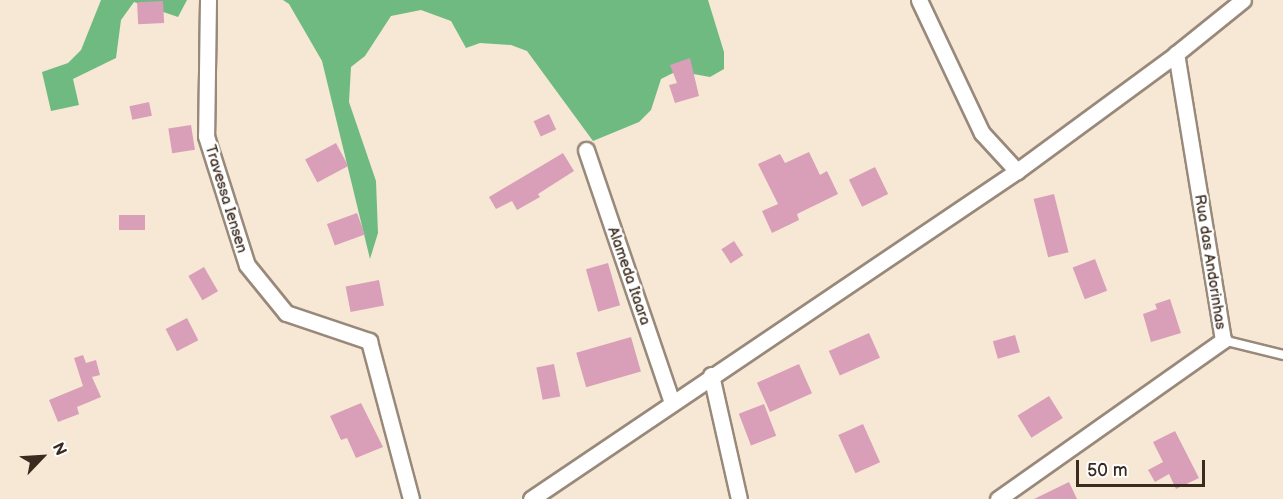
<!DOCTYPE html>
<style>
body{margin:0}
#map{position:relative;width:1283px;height:499px;overflow:hidden;background:#f6e8d5;font-family:"Balsamiq Sans",sans-serif}
div>[style]{position:absolute}
.forest>*{inset:0;background:#6fba81}
.building>*{inset:0;background:#d99fb9;transform-origin:0 0}
.roads{filter:drop-shadow(2px 0 #98897a) drop-shadow(-2px 0 #98897a) drop-shadow(0 2px #98897a) drop-shadow(0 -2px #98897a)}
.service>*{height:8px;margin:-4px;padding:0 4px;transform-origin:4px;border-radius:4px;background:#fff}
.minor>*{height:15px;margin:-7.5px;padding:0 7.5px;transform-origin:7.5px;border-radius:7.5px;background:#fff}
span{translate:-50% -50%;white-space:nowrap;text-align:center;line-height:1.15;-webkit-text-stroke:4.5px #fff;paint-order:stroke}
.street-label{font-size:15px;color:#3b2a1e}
.north{position:absolute;left:12px;top:427px;width:60px;height:60px;-webkit-text-stroke:4px #fff;paint-order:stroke;rotate:65deg;font-size:16px;font-weight:700;line-height:24px;text-align:center;color:#3b2a1e}
.north::after{content:'';display:block;margin:auto;width:21px;height:27px;background:#3b2a1e;clip-path:polygon(50% 0,100% 100%,50% 72%,0 100%)}
.scale{position:absolute;left:1076px;top:460px;width:129px;height:27px;box-sizing:border-box;border:3px solid #3b2a1e;border-top:0;padding-left:8px;font-size:18px;line-height:21px;white-space:nowrap;color:#3b2a1e;-webkit-text-stroke:4px #fff;paint-order:stroke}
</style>
<div id="map">
<div class="forest">
<div style="clip-path:polygon(101px 0,187px 0,178px 17px,134px 2px,121px 20px,116px 58px,73px 79px,79px 105px,51px 111px,42px 72px,68px 63px,81px 50px)"></div>
<div style="clip-path:polygon(283px 0,708px 0,724px 52px,724px 69px,710px 77px,677px 71px,661px 79px,651px 110px,639px 122px,593px 141px,527px 51px,511px 45px,480px 43px,466px 48px,451px 21px,421px 10px,391px 16px,365px 56px,351px 67px,349px 102px,376px 181px,378px 233px,370px 259px,322px 61px,289px 4px)"></div>
</div>
<div class="building">
<div style="left:163px;top:1px;width:22px;height:26px;rotate:87deg"></div>
<div style="clip-path:polygon(690px 58px,699px 96px,675px 103px,669px 85px,677px 83px,670px 65px)"></div>
<div style="left:149px;top:102px;width:14px;height:20px;rotate:78deg"></div>
<div style="left:549px;top:114px;width:17px;height:17px;rotate:65deg"></div>
<div style="left:191px;top:125px;width:25px;height:23px;rotate:81deg"></div>
<div style="left:336px;top:143px;width:26px;height:35px;rotate:62deg"></div>
<div style="clip-path:polygon(809px 152px,820px 175px,827px 171px,838px 194px,797px 214px,799px 220px,772px 233px,762px 211px,778px 204px,758px 164px,780px 154px,785px 163px)"></div>
<div style="clip-path:polygon(563px 153px,574px 171px,538px 194px,540px 197px,517px 210px,512px 201px,496px 209px,489px 197px)"></div>
<div style="left:875px;top:167px;width:30px;height:29px;rotate:64deg"></div>
<div style="left:1054px;top:194px;width:60px;height:21px;rotate:76deg"></div>
<div style="left:357px;top:213px;width:23px;height:32px;rotate:70deg"></div>
<div style="left:119px;top:215px;width:26px;height:15px"></div>
<div style="left:734px;top:241px;width:17px;height:15px;rotate:57deg"></div>
<div style="left:1095px;top:259px;width:34px;height:24px;rotate:69deg"></div>
<div style="left:608px;top:263px;width:44px;height:23px;rotate:74deg"></div>
<div style="left:204px;top:267px;width:28px;height:18px;rotate:60deg"></div>
<div style="left:379px;top:280px;width:26px;height:34px;rotate:79deg"></div>
<div style="clip-path:polygon(1170px 299px,1181px 333px,1151px 342px,1143px 314px,1157px 309px,1155px 304px)"></div>
<div style="left:187px;top:318px;width:25px;height:24px;rotate:63deg"></div>
<div style="left:869px;top:333px;width:27px;height:44px;rotate:66deg"></div>
<div style="left:1015px;top:335px;width:18px;height:23px;rotate:74deg"></div>
<div style="left:631px;top:337px;width:36px;height:57px;rotate:74deg"></div>
<div style="clip-path:polygon(83px 355px,86px 363px,96px 360px,100px 375px,92px 377px,101px 397px,77px 407px,79px 414px,58px 422px,49px 400px,83px 386px,74px 358px)"></div>
<div style="left:554px;top:364px;width:33px;height:18px;rotate:79deg"></div>
<div style="left:799px;top:364px;width:32px;height:46px;rotate:66deg"></div>
<div style="left:1049px;top:396px;width:26px;height:37px;rotate:58deg"></div>
<div style="clip-path:polygon(361px 403px,383px 447px,356px 458px,347px 438px,341px 440px,330px 416px)"></div>
<div style="left:764px;top:404px;width:34px;height:27px;rotate:69deg"></div>
<div style="left:863px;top:424px;width:42px;height:27px;rotate:66deg"></div>
<div style="clip-path:polygon(1175px 431px,1199px 478px,1176px 489px,1169px 474px,1155px 482px,1148px 470px,1163px 462px,1153px 442px)"></div>
<div style="clip-path:polygon(1069px 482px,1077px 499px,1034px 499px)"></div>
</div>
<div class="roads">
<div class="service">
<div style="left:1223px;top:340px;width:62px;rotate:14deg"></div>
</div>
<div class="minor">
<div style="left:208px;top:0;width:136px;rotate:90.8deg"></div>
<div style="left:206px;top:136px;width:135px;rotate:72.4deg"></div>
<div style="left:247px;top:265px;width:62px;rotate:50.9deg"></div>
<div style="left:286px;top:313px;width:88px;rotate:18.6deg"></div>
<div style="left:369px;top:341px;width:163px;rotate:75.1deg"></div>
<div style="left:919px;top:0;width:147px;rotate:64.7deg"></div>
<div style="left:982px;top:133px;width:52px;rotate:47.4deg"></div>
<div style="left:586px;top:150px;width:266px;rotate:71.2deg"></div>
<div style="left:711px;top:375px;width:127px;rotate:77.3deg"></div>
<div style="left:531px;top:499px;width:586px;rotate:-34.02deg"></div>
<div style="left:1017px;top:171px;width:197px;rotate:-36.3deg"></div>
<div style="left:1176px;top:54px;width:86px;rotate:-38.9deg"></div>
<div style="left:998px;top:499px;width:276px;rotate:-35.2deg"></div>
<div style="left:1223px;top:340px;width:290px;rotate:-99.3deg"></div>
</div>
</div>
<div class="street-label">
<span style="left:226px;top:199px;rotate:73deg">Travessa Iensen</span>
<span style="left:1210px;top:262px;rotate:81deg">Rua das Andorinhas</span>
<span style="left:629px;top:276px;rotate:71deg">Alameda Itaara</span>
</div>
<div class="north">N</div>
<div class="scale">50 m</div>
</div>
